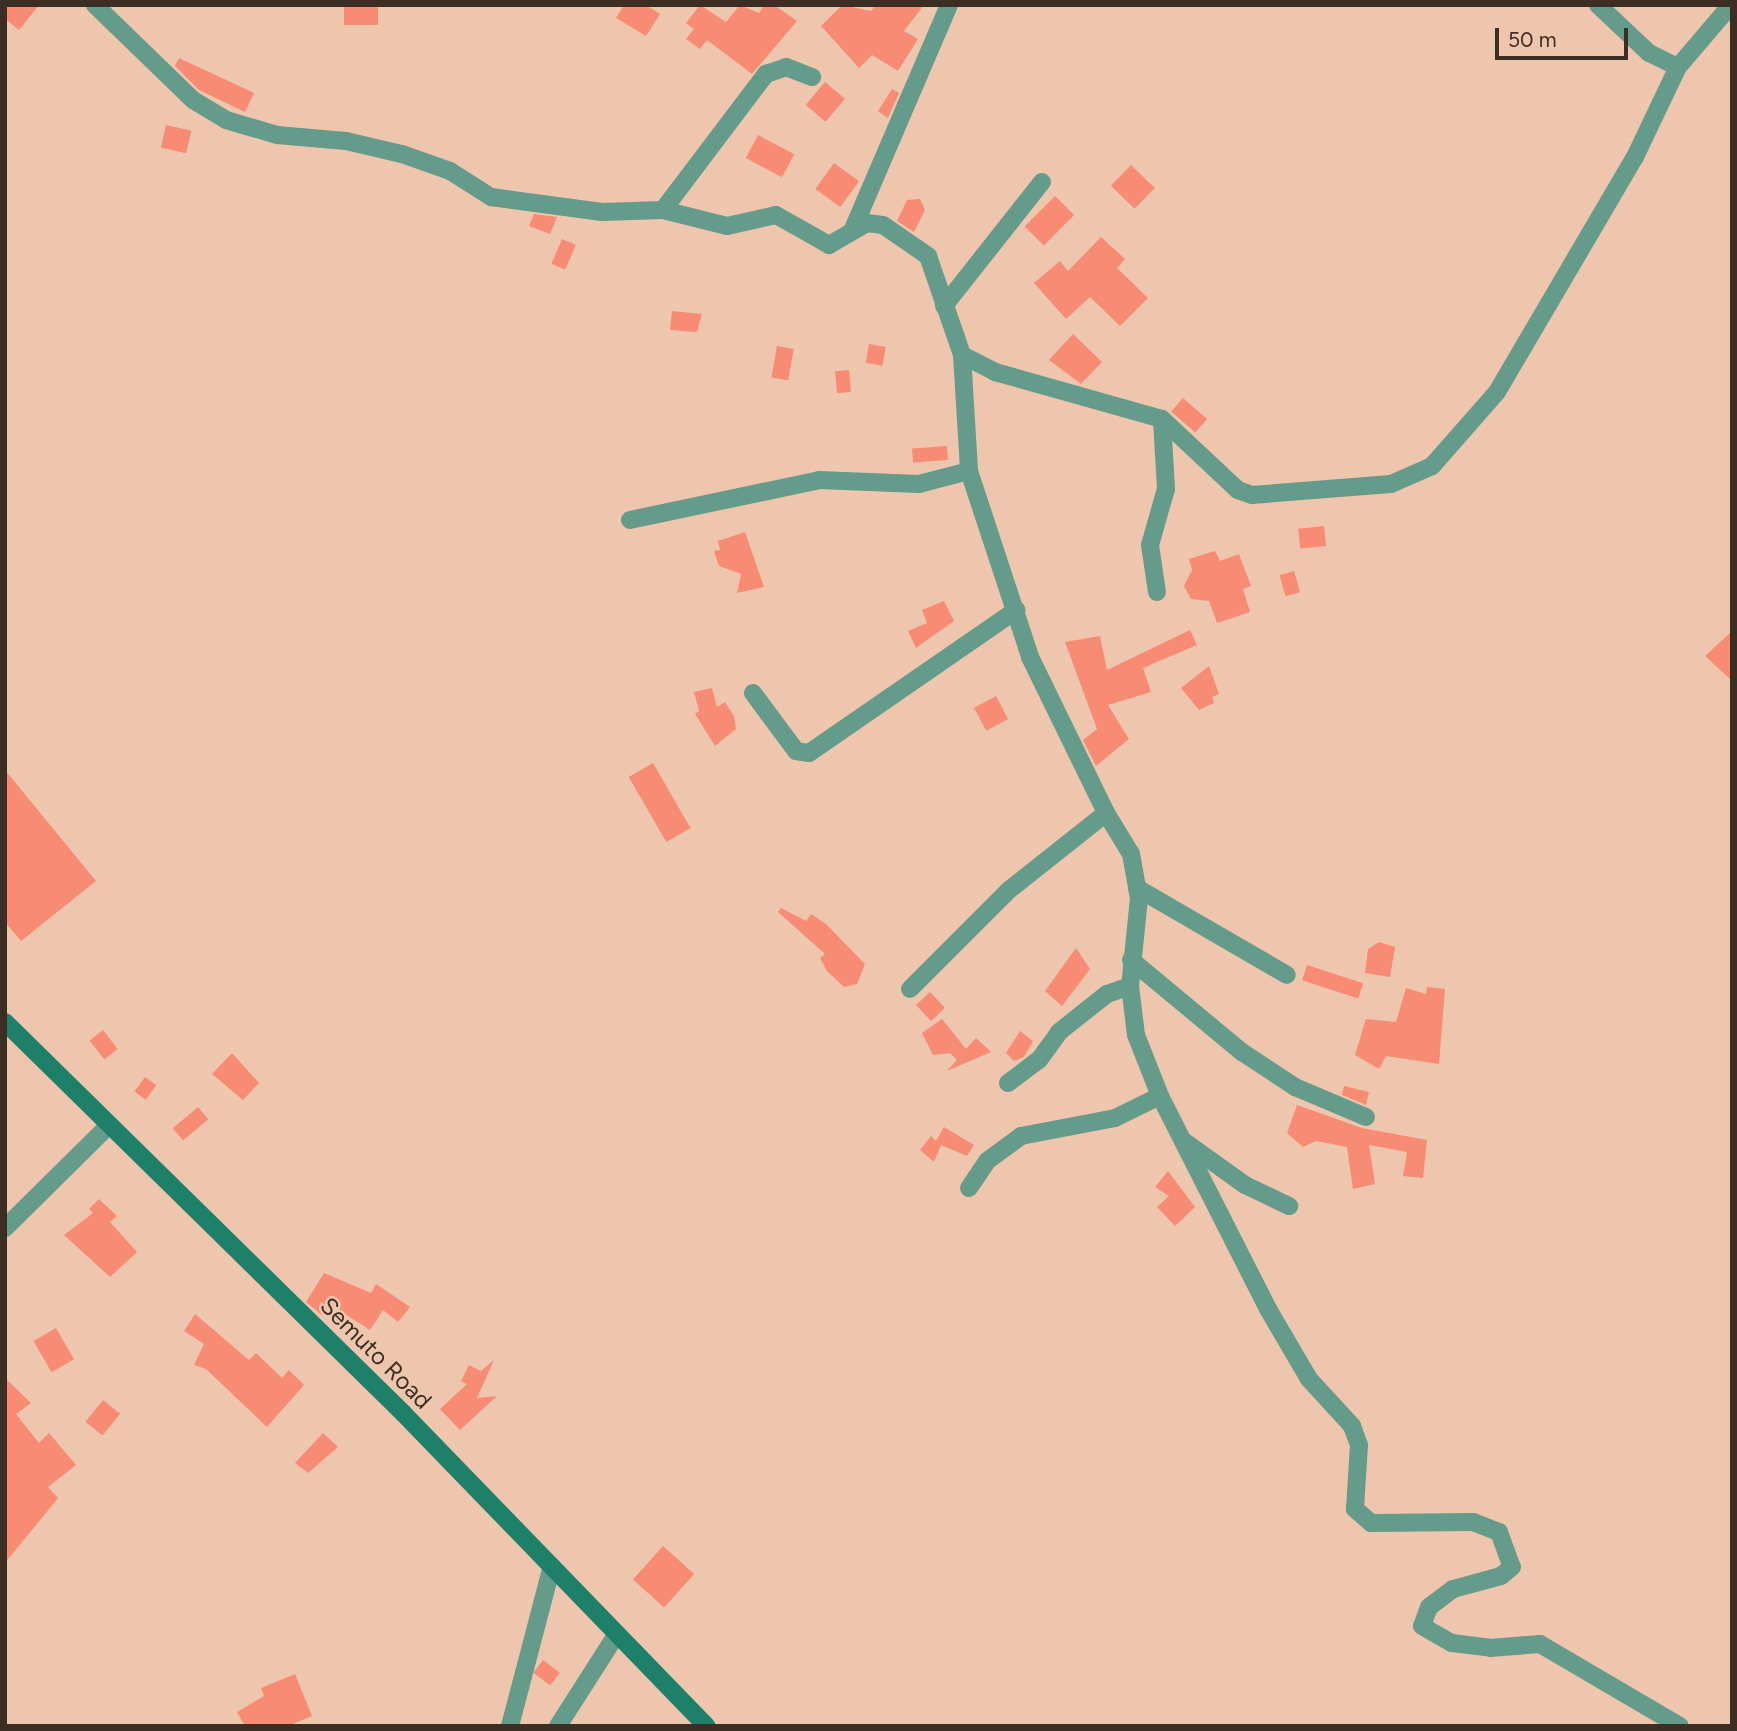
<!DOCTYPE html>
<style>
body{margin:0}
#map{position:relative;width:1737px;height:1731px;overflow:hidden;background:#eec6ad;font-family:Figtree,sans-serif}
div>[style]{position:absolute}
.building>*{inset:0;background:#f88b73;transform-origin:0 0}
.street>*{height:18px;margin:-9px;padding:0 9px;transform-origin:9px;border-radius:9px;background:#659b8b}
.secondary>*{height:18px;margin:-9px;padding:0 9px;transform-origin:9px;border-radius:9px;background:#1f806a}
span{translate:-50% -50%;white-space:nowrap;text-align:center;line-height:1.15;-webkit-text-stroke:5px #eec6ad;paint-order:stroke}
.street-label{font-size:24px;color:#3d2e24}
.frame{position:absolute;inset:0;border:7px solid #3d2e24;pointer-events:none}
.scale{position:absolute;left:1495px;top:28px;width:133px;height:32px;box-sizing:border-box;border:4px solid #3d2e24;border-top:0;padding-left:9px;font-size:21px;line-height:24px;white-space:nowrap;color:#3d2e24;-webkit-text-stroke:5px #eec6ad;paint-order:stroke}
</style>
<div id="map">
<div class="building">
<div style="clip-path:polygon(5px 5px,39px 5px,19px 30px,5px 19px)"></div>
<div style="left:344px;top:5px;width:34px;height:20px"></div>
<div style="clip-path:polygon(624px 5px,646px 5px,660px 14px,646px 36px,616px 18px)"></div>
<div style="clip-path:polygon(700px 5px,726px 22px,740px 5px,759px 13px,764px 5px,774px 5px,797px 21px,752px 74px,707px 40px,700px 49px,686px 39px,694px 29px,686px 23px)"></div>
<div style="clip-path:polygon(842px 5px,871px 11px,876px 5px,924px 5px,904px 31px,918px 39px,898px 71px,872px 55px,859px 68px,821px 26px)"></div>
<div style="clip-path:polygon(179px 58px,254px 93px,245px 112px,199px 90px,175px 66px)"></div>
<div style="left:825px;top:82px;width:26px;height:30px;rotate:40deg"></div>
<div style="clip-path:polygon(892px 89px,899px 93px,888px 118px,878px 111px)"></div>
<div style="left:166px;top:125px;width:26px;height:23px;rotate:13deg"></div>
<div style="left:758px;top:135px;width:41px;height:26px;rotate:28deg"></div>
<div style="left:834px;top:163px;width:31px;height:32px;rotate:36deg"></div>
<div style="left:1131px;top:165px;width:33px;height:29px;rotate:44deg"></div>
<div style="left:1055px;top:196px;width:27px;height:43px;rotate:45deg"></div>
<div style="clip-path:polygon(920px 199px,925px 210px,914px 232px,897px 221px,907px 200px)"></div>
<div style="clip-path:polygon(534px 214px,557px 217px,550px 234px,529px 226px)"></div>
<div style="clip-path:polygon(1101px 237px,1125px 259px,1117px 268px,1148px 298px,1120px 326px,1090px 297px,1066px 319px,1034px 283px,1060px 261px,1068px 271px)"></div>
<div style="left:562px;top:239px;width:15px;height:27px;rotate:23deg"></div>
<div style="clip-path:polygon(672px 311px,702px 314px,697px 332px,670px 330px)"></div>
<div style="clip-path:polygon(1073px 334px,1102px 362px,1081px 384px,1049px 360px)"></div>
<div style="left:869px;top:344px;width:17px;height:19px;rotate:10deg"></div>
<div style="left:777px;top:346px;width:17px;height:32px;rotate:10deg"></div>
<div style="left:849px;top:370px;width:22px;height:14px;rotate:85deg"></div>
<div style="left:1183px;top:398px;width:32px;height:18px;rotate:41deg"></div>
<div style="left:947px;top:446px;width:14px;height:35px;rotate:86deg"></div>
<div style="left:1324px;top:526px;width:20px;height:26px;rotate:84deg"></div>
<div style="clip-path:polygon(745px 532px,764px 587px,737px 593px,741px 574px,719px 566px,714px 551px,720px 550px,718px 541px)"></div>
<div style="clip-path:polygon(1215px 551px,1220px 561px,1239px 554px,1251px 586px,1243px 589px,1250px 612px,1217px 623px,1209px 601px,1191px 599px,1184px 586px,1192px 570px,1189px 559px)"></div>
<div style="left:1294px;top:571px;width:22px;height:15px;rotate:74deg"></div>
<div style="clip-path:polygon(944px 601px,954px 621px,916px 648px,908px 631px,927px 623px,922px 610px)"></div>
<div style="clip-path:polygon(1190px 630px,1197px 645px,1143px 668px,1151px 692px,1108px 705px,1129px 739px,1096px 766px,1083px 740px,1097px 729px,1065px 642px,1100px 636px,1107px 670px)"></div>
<div style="clip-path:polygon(1732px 631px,1732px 681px,1705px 656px)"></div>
<div style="clip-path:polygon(1209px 666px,1219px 694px,1212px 697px,1214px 703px,1199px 710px,1181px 688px)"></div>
<div style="clip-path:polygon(712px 688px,717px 707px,725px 702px,734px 716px,736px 729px,715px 746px,695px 714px,699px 711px,694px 692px)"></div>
<div style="left:996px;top:696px;width:26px;height:25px;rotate:62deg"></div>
<div style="left:653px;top:763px;width:75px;height:28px;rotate:60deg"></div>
<div style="clip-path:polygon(5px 770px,96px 881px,21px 941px,5px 922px)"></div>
<div style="clip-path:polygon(781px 908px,806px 921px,811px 914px,826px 924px,865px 964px,857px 984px,844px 987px,827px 971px,820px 958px,825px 954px,778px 912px)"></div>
<div style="clip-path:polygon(1379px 942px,1395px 947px,1390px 977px,1365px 973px,1368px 949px)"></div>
<div style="clip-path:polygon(1076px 948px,1090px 969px,1062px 1006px,1045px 991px)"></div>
<div style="left:1307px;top:965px;width:59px;height:16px;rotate:18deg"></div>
<div style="clip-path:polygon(1427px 987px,1445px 989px,1439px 1064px,1386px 1056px,1379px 1069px,1355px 1055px,1366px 1019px,1396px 1022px,1406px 988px,1426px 994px)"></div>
<div style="left:930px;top:992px;width:22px;height:19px;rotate:47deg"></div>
<div style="clip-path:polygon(942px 1019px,966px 1049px,976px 1038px,991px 1052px,947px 1071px,957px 1060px,950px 1053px,933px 1055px,922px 1033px)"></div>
<div style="left:103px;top:1030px;width:24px;height:17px;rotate:52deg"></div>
<div style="clip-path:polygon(1020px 1031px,1033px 1041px,1024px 1057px,1014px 1061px,1006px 1053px)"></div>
<div style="clip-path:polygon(232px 1053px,259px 1083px,243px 1100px,212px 1074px)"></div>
<div style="left:145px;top:1077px;width:14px;height:18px;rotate:36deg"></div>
<div style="clip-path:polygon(1344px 1086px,1369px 1092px,1366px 1105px,1342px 1095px)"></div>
<div style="clip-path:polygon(1297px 1105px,1362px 1128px,1427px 1140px,1423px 1178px,1403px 1176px,1407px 1152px,1369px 1145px,1375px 1184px,1353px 1189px,1347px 1147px,1316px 1141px,1303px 1147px,1287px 1133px)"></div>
<div style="left:198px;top:1107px;width:16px;height:33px;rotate:50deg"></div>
<div style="clip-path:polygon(944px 1127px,974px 1145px,967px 1156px,941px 1145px,934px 1162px,920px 1150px,931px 1136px,936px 1141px)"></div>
<div style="clip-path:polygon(1168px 1171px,1195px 1207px,1175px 1226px,1157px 1207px,1169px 1196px,1155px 1187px)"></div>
<div style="clip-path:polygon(99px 1199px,117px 1216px,110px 1222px,137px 1252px,110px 1277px,64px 1235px,93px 1213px,89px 1209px)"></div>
<div style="clip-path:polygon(324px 1273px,371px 1293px,376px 1284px,410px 1307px,398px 1322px,383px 1310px,370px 1330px,329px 1304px,323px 1316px,306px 1302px)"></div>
<div style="clip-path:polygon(195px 1314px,249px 1360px,256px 1353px,282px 1378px,289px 1370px,304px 1385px,267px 1427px,206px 1369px,194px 1365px,204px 1344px,184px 1331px)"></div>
<div style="left:56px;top:1328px;width:36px;height:26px;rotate:60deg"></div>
<div style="clip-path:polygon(494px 1360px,477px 1398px,497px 1396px,460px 1430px,440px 1409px,467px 1384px,461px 1381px,469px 1365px,481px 1371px)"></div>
<div style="clip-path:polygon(5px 1378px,31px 1403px,16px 1414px,39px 1443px,49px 1433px,76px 1465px,48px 1487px,58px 1498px,5px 1563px)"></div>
<div style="left:103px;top:1400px;width:22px;height:28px;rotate:39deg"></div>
<div style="clip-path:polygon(323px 1433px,338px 1447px,308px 1473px,295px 1463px)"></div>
<div style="left:663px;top:1546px;width:42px;height:45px;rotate:42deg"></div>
<div style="left:543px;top:1660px;width:21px;height:16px;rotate:37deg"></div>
<div style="clip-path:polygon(295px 1674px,312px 1716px,288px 1726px,245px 1726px,237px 1712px,264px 1696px,261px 1688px)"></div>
</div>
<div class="street">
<div style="left:95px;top:5px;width:136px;rotate:44.1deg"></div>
<div style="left:193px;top:100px;width:39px;rotate:31deg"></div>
<div style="left:226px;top:120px;width:53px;rotate:16.4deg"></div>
<div style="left:277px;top:135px;width:69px;rotate:5deg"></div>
<div style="left:346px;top:141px;width:57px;rotate:13.1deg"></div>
<div style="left:402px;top:154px;width:51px;rotate:19.5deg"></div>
<div style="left:450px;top:171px;width:49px;rotate:32.4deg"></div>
<div style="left:491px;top:197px;width:112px;rotate:7.7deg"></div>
<div style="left:602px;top:212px;width:61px;rotate:-1.9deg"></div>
<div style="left:663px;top:210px;width:66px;rotate:14deg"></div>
<div style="left:727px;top:226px;width:50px;rotate:-12.7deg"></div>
<div style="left:776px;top:215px;width:61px;rotate:29.5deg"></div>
<div style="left:829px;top:245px;width:44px;rotate:-30.1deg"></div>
<div style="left:867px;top:223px;width:16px;rotate:7deg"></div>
<div style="left:883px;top:225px;width:55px;rotate:34.6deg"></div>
<div style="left:928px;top:256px;width:105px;rotate:71deg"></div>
<div style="left:962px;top:355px;width:37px;rotate:27deg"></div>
<div style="left:995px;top:372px;width:173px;rotate:15.7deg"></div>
<div style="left:1162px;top:419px;width:104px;rotate:43.1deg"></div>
<div style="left:1238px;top:490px;width:15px;rotate:20deg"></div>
<div style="left:1252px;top:495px;width:139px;rotate:-4.5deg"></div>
<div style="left:1391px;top:484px;width:45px;rotate:-23.7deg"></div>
<div style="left:1432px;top:466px;width:98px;rotate:-48.7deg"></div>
<div style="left:1497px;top:392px;width:273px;rotate:-59.6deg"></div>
<div style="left:1635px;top:157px;width:100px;rotate:-64.5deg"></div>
<div style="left:1678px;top:67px;width:82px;rotate:-49.5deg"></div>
<div style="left:1598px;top:5px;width:70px;rotate:43.3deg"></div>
<div style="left:1649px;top:53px;width:32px;rotate:26deg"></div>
<div style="left:663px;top:210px;width:171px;rotate:-52.9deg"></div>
<div style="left:766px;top:74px;width:21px;rotate:-19deg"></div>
<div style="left:786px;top:67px;width:28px;rotate:21deg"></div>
<div style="left:853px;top:229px;width:244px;rotate:-66.8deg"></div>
<div style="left:944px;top:306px;width:158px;rotate:-51.7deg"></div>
<div style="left:962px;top:355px;width:116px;rotate:86.5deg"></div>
<div style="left:969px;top:471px;width:196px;rotate:71.8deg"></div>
<div style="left:1030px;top:657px;width:174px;rotate:64deg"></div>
<div style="left:1106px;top:813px;width:48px;rotate:58.6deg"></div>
<div style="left:1131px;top:854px;width:45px;rotate:79.7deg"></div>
<div style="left:1139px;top:898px;width:88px;rotate:95.8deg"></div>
<div style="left:1130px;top:986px;width:49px;rotate:83deg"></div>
<div style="left:1136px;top:1035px;width:66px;rotate:68.5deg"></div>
<div style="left:1160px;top:1096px;width:239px;rotate:63.1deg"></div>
<div style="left:1268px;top:1309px;width:81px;rotate:59.6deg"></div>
<div style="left:1309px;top:1379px;width:64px;rotate:47.5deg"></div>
<div style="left:1352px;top:1426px;width:20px;rotate:70deg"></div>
<div style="left:1359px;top:1445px;width:64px;rotate:93.6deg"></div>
<div style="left:1355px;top:1509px;width:21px;rotate:41deg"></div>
<div style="left:1371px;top:1523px;width:102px;rotate:-0.6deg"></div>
<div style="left:1473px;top:1522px;width:28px;rotate:21deg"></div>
<div style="left:1499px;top:1532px;width:37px;rotate:70deg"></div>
<div style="left:1512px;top:1567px;width:14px;rotate:141deg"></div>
<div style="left:1501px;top:1576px;width:50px;rotate:164.8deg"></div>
<div style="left:1453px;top:1589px;width:30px;rotate:143deg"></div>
<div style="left:1429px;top:1607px;width:20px;rotate:110deg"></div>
<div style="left:1422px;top:1626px;width:34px;rotate:30deg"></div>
<div style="left:1452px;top:1643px;width:38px;rotate:7deg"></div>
<div style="left:1490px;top:1648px;width:50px;rotate:-4.6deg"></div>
<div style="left:1540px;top:1644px;width:162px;rotate:30.4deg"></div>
<div style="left:630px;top:520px;width:193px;rotate:-11.9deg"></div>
<div style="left:819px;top:480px;width:100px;rotate:2.3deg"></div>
<div style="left:919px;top:484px;width:52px;rotate:-14.6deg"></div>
<div style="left:1157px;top:592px;width:48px;rotate:-98.5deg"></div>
<div style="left:1150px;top:545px;width:58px;rotate:-74.1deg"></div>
<div style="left:1166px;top:489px;width:70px;rotate:-93.3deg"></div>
<div style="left:753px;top:693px;width:72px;rotate:53.4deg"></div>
<div style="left:796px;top:751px;width:13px;rotate:9deg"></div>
<div style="left:809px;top:753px;width:252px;rotate:-34.6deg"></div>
<div style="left:1137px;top:888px;width:173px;rotate:30.1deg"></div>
<div style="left:1131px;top:960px;width:144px;rotate:39.7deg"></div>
<div style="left:1242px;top:1052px;width:64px;rotate:33.4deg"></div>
<div style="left:1295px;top:1087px;width:77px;rotate:22.9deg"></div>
<div style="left:910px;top:989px;width:140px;rotate:-45deg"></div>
<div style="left:1009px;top:890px;width:124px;rotate:-38.4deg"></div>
<div style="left:1008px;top:1083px;width:39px;rotate:-37deg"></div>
<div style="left:1039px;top:1060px;width:34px;rotate:-54deg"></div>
<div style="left:1059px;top:1032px;width:61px;rotate:-38.4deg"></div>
<div style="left:1107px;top:994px;width:24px;rotate:-19deg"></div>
<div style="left:1185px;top:1142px;width:74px;rotate:35.6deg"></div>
<div style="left:1245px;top:1185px;width:49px;rotate:25.5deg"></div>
<div style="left:969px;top:1188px;width:32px;rotate:-56deg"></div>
<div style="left:987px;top:1161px;width:42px;rotate:-36.3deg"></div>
<div style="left:1021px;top:1136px;width:96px;rotate:-10.8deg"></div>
<div style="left:1115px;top:1118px;width:50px;rotate:-26.1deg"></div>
<div style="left:5px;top:1228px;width:146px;rotate:-44.7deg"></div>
<div style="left:510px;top:1726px;width:165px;rotate:-75.3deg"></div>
<div style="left:558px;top:1726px;width:106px;rotate:-57.4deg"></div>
</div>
<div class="secondary">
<div style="left:5px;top:1022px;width:558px;rotate:44.49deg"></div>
<div style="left:403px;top:1413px;width:436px;rotate:45.9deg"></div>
</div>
<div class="street-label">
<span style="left:376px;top:1353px;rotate:45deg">Semuto Road</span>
</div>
<div class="frame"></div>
<div class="scale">50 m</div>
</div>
